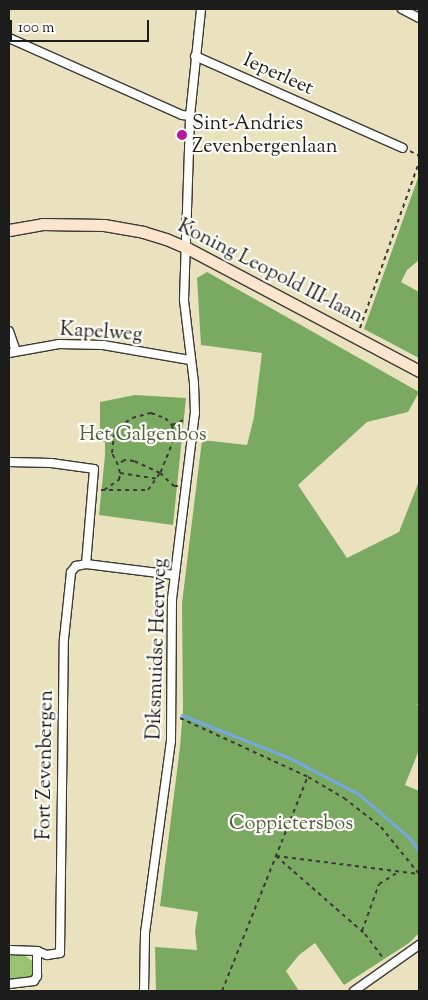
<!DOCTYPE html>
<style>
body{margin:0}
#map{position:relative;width:428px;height:1000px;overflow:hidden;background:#eae2bf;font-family:"Sorts Mill Goudy",serif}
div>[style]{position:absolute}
.green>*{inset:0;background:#99c370}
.forest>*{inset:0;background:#7aa962}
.stream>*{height:2.5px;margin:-1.25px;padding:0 1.25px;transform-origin:1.25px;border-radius:1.25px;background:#77a8e2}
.path>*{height:2px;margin-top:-1px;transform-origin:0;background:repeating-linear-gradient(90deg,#3b3a34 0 4px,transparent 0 8px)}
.roads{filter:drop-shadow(1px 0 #3b3a34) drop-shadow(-1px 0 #3b3a34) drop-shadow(0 1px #3b3a34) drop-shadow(0 -1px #3b3a34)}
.street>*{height:8px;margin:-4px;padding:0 4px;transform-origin:4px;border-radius:4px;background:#fff}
.secondary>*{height:11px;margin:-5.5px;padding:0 5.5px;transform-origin:5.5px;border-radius:5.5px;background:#fce5cf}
.dots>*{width:14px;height:14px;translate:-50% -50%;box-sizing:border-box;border:2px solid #fdfcf7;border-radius:50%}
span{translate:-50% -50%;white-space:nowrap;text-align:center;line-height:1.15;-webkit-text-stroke:4.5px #fdfcf7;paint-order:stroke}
.street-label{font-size:20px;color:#1c1c1c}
.poi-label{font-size:20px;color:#1c1c1c}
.left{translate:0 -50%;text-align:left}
.park-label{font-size:20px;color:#4e5f3e}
.frame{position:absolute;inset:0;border:10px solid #1c1c1c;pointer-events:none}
.scale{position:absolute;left:10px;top:20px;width:139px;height:22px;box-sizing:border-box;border:2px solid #1c1c1c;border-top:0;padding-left:6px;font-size:15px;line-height:18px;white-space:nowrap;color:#1c1c1c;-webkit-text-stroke:4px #fdfcf7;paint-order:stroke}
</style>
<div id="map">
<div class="green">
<div style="clip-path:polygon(21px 953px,35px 963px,35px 972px,31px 978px,9px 981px,9px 954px)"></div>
</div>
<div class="forest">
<div style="clip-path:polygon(419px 175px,419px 260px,407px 270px,401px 282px,419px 292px,419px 358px,364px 329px)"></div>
<div style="clip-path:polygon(207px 272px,419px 392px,408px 412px,367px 422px,298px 485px,347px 558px,399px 532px,419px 481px,419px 701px,417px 705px,419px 706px,419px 750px,405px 785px,419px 791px,419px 933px,409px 943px,344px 985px,315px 943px,299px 955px,286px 971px,299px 991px,156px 991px,155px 947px,197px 950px,195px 931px,198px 912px,160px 906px,180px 747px,183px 710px,182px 603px,202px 440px,247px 445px,254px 417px,262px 353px,201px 345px,197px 278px)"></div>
<div style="clip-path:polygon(135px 395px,186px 398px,173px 525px,99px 515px,105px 455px,105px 442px,100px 442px,100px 402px)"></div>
</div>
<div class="stream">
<div style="left:182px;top:715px;width:116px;rotate:21.7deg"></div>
<div style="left:290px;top:758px;width:78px;rotate:27.6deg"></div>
<div style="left:359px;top:794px;width:67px;rotate:40.8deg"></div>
<div style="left:410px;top:838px;width:16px;rotate:55deg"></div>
</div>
<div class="path">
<div style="left:410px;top:151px;width:10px;rotate:29deg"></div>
<div style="left:360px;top:328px;width:176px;rotate:-70.4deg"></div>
<div style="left:172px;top:425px;width:14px;rotate:82deg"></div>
<div style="left:174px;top:439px;width:37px;rotate:112deg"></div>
<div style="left:160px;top:473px;width:29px;rotate:-155deg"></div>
<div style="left:134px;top:461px;width:10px;rotate:-174deg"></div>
<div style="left:124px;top:460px;width:8px;rotate:140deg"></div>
<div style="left:118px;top:465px;width:13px;rotate:-117deg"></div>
<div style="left:112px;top:453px;width:18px;rotate:-84deg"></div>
<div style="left:114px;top:435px;width:9px;rotate:-58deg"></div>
<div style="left:119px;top:427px;width:16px;rotate:-35deg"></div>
<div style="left:132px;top:418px;width:20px;rotate:-15deg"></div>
<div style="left:151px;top:413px;width:15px;rotate:20deg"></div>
<div style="left:165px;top:418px;width:10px;rotate:45deg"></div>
<div style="left:172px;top:425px;width:15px;rotate:-23deg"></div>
<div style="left:120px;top:473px;width:37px;rotate:9deg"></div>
<div style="left:101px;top:490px;width:47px"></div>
<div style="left:148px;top:490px;width:21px;rotate:-55deg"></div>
<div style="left:160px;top:473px;width:19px;rotate:43deg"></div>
<div style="left:174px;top:486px;width:4px"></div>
<div style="left:104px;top:490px;width:18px;rotate:-34deg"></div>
<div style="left:119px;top:480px;width:7px;rotate:-82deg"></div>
<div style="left:120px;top:473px;width:8px;rotate:-104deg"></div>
<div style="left:180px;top:718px;width:141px;rotate:24.7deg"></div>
<div style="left:308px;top:777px;width:42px;rotate:30.3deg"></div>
<div style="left:344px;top:798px;width:47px;rotate:38.1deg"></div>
<div style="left:381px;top:827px;width:60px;rotate:51deg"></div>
<div style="left:276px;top:856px;width:118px;rotate:41.2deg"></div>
<div style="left:365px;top:934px;width:31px;rotate:53deg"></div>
<div style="left:276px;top:856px;width:144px;rotate:7.2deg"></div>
<div style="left:362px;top:931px;width:50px;rotate:-70.1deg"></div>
<div style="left:379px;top:884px;width:22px;rotate:-32deg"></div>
<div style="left:222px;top:991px;width:229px;rotate:-68.2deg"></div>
</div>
<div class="roads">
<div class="street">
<div style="left:402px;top:9px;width:19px;rotate:28deg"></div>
<div style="left:9px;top:38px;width:189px;rotate:24deg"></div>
<div style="left:182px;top:115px;width:8px;rotate:7deg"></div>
<div style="left:195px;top:56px;width:227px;rotate:23.9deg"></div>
<div style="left:9px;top:331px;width:21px;rotate:71deg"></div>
<div style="left:9px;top:353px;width:51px;rotate:-10.2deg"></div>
<div style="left:59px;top:344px;width:44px;rotate:1.3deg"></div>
<div style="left:103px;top:345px;width:88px;rotate:9.8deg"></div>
<div style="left:9px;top:462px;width:42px;rotate:1.4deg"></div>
<div style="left:51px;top:463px;width:43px;rotate:7.9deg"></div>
<div style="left:94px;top:469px;width:95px;rotate:94.8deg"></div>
<div style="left:9px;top:950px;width:28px;rotate:2deg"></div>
<div style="left:37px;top:951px;width:11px;rotate:22deg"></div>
<div style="left:47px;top:955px;width:13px;rotate:-9deg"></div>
<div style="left:60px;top:953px;width:314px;rotate:-89.3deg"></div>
<div style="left:64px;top:639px;width:67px;rotate:-84deg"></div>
<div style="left:71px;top:572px;width:8px;rotate:-50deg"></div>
<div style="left:76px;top:566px;width:10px;rotate:-11deg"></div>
<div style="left:86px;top:564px;width:89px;rotate:7.1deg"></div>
<div style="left:9px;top:984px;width:25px;rotate:-7deg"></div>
<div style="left:34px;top:981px;width:6px;rotate:-59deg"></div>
<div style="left:37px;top:976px;width:25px;rotate:-90deg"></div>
<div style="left:144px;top:991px;width:58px;rotate:-89deg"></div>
<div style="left:145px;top:933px;width:194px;rotate:-82.3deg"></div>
<div style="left:171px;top:741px;width:142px;rotate:-89.6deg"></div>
<div style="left:172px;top:599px;width:187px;rotate:-83deg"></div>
<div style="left:195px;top:413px;width:30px;rotate:-92deg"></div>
<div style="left:194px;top:383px;width:84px;rotate:-96.9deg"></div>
<div style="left:184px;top:300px;width:184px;rotate:-88.1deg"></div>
<div style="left:190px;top:116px;width:108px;rotate:-84.1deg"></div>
<div style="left:354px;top:991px;width:80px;rotate:-35.3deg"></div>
</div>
<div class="secondary">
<div style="left:9px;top:230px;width:34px;rotate:-10deg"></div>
<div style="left:42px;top:224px;width:62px;rotate:0.9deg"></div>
<div style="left:104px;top:225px;width:40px;rotate:10deg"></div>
<div style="left:143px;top:232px;width:24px;rotate:17deg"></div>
<div style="left:166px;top:239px;width:23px;rotate:23deg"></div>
<div style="left:187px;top:248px;width:263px;rotate:27.9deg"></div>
</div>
</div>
<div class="dots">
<div style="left:182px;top:135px;background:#b5179e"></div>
</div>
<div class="street-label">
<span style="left:278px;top:75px;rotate:24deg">Ieperleet</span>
<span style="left:270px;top:272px;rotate:27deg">Koning Leopold III-laan</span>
<span style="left:101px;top:333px;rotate:4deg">Kapelweg</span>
<span style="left:158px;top:649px;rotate:-88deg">Diksmuidse Heerweg</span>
<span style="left:46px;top:765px;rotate:-89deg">Fort Zevenbergen</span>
</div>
<div class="poi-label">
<span class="left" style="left:192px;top:136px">Sint-Andries<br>Zevenbergenlaan</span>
</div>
<div class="park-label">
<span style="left:143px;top:435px">Het Galgenbos</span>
<span style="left:291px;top:824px">Coppietersbos</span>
</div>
<div class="frame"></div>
<div class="scale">100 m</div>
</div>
